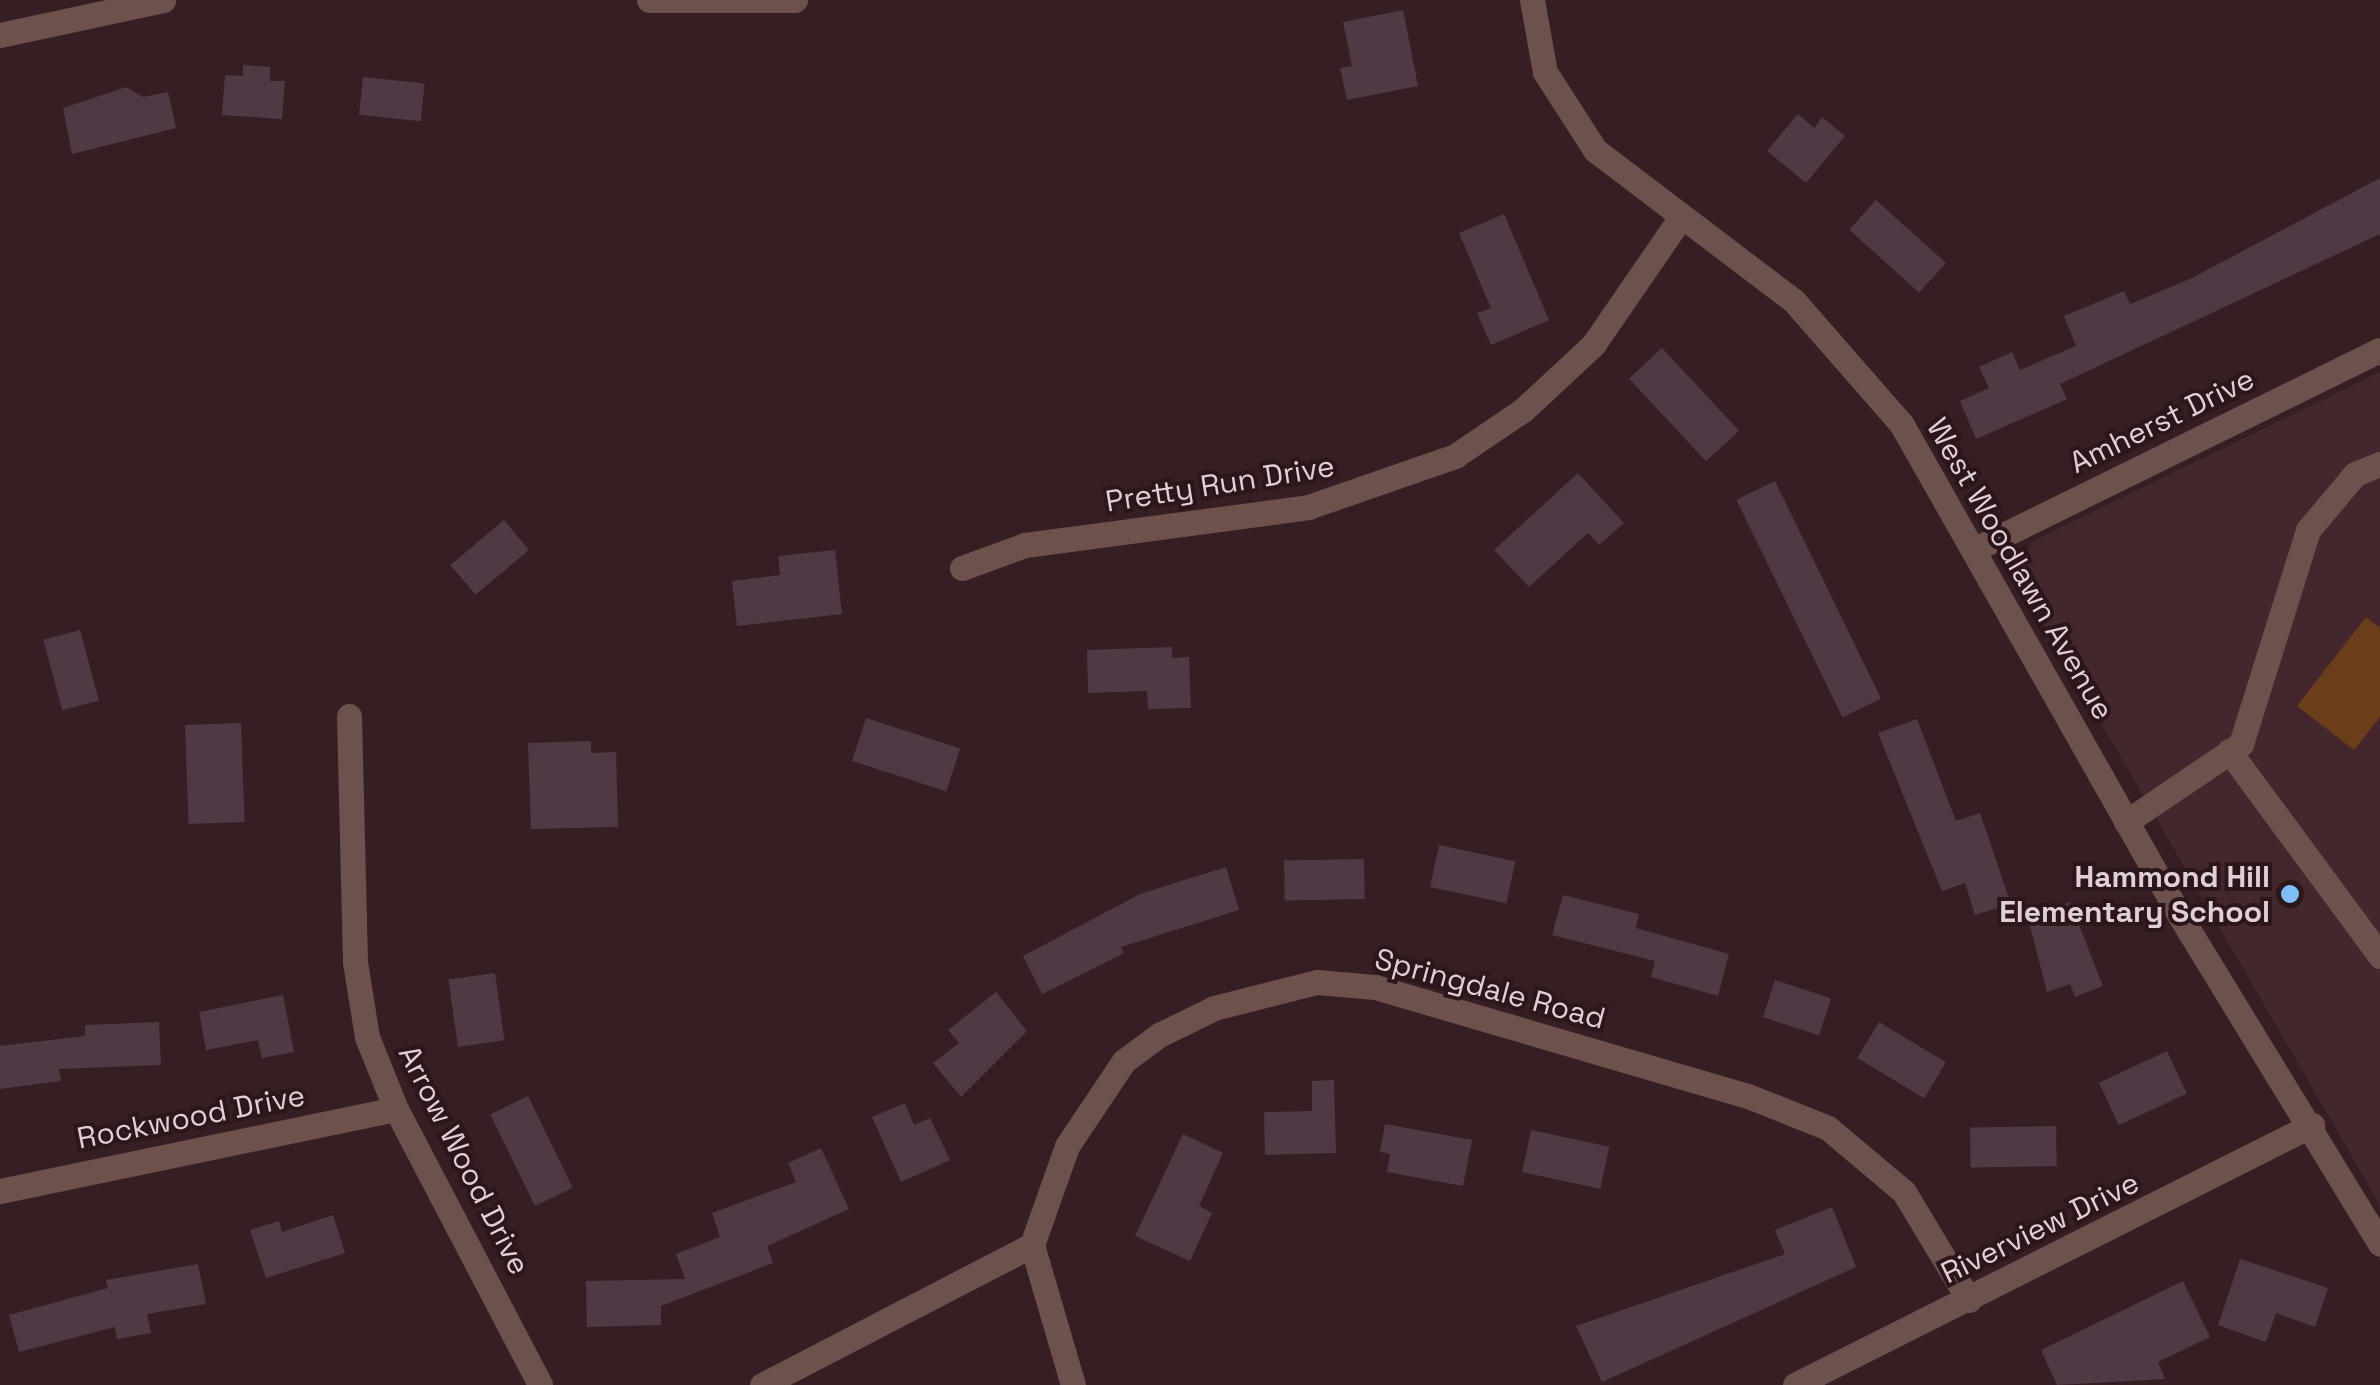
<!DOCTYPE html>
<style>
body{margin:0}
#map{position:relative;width:2380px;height:1385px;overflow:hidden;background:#351f23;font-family:"Space Grotesk",sans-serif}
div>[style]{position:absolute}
.built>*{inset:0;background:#43272c}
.green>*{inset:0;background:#6b3d1a}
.building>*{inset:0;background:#4e3a45;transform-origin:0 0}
.minor>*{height:25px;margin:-12.5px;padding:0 12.5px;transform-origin:12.5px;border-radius:12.5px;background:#6e514b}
.dots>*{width:28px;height:28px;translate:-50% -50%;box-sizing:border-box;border:5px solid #2b161a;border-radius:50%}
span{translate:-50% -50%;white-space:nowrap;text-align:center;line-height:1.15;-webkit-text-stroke:8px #2b161a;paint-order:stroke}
.street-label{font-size:30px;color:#dfd0d3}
.poi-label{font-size:30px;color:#dfd0d3;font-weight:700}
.right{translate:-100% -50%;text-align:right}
</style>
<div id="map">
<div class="built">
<div style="clip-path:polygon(2380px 372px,2380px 1205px,2020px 583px,2031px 542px)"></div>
</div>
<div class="green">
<div style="clip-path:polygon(2366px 617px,2380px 628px,2380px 717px,2354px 750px,2297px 706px)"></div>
</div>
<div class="building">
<div style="clip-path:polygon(1403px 10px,1418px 86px,1347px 100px,1340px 68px,1352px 66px,1343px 22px)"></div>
<div style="clip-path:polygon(243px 65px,270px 67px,270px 81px,285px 81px,282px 119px,222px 115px,225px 75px,243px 76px)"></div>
<div style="left:363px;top:77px;width:62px;height:38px;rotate:6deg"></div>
<div style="clip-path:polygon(126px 87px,143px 97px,168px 92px,176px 128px,72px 154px,63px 108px)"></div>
<div style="clip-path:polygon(1798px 114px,1814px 128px,1822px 117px,1845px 136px,1806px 183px,1767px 151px)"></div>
<div style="clip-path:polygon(2380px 178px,2380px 234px,2060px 384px,2067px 399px,1976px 439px,1960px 401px,1989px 388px,1979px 367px,2012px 352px,2020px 370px,2076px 346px,2064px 316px,2124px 291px,2130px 304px,2192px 278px)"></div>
<div style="left:1876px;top:200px;width:94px;height:40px;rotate:42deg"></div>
<div style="clip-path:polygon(1504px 214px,1549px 320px,1491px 345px,1477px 313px,1491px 308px,1459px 233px)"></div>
<div style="left:1662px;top:348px;width:113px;height:45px;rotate:47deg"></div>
<div style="clip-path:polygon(1578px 473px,1624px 523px,1599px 545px,1588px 533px,1529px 587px,1494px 550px)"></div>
<div style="left:1775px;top:481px;width:242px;height:43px;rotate:64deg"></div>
<div style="left:504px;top:520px;width:39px;height:70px;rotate:50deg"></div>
<div style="clip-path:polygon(835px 550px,842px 614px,737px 626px,732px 581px,780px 575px,778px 556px)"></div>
<div style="left:80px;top:630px;width:73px;height:38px;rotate:75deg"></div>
<div style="clip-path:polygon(1172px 647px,1172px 658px,1189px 657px,1191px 708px,1148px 709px,1147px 691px,1088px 693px,1087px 650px)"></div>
<div style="left:866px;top:718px;width:99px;height:45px;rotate:18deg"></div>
<div style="clip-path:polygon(1917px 719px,1956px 821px,1980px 813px,2011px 904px,1975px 915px,1965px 883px,1942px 891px,1878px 733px)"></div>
<div style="left:241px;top:723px;width:99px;height:56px;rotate:88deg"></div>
<div style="clip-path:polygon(591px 741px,591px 753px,616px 752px,618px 827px,531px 829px,528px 743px)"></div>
<div style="left:1439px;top:845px;width:78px;height:43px;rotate:12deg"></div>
<div style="left:1364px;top:859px;width:40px;height:80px;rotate:89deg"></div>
<div style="clip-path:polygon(1226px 867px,1239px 910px,1121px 947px,1124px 953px,1042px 994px,1023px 956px,1140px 894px)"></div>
<div style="clip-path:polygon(1563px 895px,1639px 914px,1636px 928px,1729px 954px,1718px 996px,1651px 977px,1655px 961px,1552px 935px)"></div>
<div style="clip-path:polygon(2070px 902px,2103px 986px,2075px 997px,2070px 984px,2047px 992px,2028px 918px)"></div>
<div style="left:495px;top:973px;width:68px;height:47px;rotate:82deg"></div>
<div style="left:1775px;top:980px;width:59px;height:39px;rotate:18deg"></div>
<div style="clip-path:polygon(996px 992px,1027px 1031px,961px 1097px,933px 1063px,959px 1043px,948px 1030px)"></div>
<div style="clip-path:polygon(283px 995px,294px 1052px,262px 1058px,258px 1040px,206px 1050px,199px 1012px)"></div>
<div style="clip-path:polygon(159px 1022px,161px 1065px,59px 1069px,61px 1081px,0 1089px,0 1046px,85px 1036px,85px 1025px)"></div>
<div style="left:1879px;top:1022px;width:78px;height:42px;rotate:31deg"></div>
<div style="left:2167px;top:1051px;width:47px;height:75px;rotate:65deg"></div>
<div style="clip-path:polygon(1334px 1080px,1336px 1153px,1265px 1155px,1264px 1112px,1312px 1111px,1312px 1081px)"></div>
<div style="left:528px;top:1096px;width:102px;height:42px;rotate:64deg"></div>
<div style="clip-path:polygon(905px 1103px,914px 1125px,930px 1118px,950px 1160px,901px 1182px,872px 1117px)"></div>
<div style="clip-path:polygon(1385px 1124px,1472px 1140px,1463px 1186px,1387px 1172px,1390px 1154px,1380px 1152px)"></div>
<div style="left:2056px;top:1126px;width:40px;height:86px;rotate:89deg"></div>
<div style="left:1531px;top:1130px;width:80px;height:43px;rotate:12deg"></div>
<div style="clip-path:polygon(1183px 1134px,1223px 1153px,1199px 1206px,1212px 1213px,1190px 1261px,1135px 1236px)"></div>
<div style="clip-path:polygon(821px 1148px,849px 1209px,767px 1246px,773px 1263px,661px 1306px,661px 1325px,587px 1327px,586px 1281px,685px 1279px,676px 1254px,720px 1237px,712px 1213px,796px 1182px,788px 1163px)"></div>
<div style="clip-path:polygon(1832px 1207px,1856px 1267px,1602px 1382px,1576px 1326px,1785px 1254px,1775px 1230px)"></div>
<div style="clip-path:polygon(333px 1215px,345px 1253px,266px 1278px,250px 1230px,279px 1221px,282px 1232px)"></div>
<div style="clip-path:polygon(2240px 1259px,2328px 1288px,2315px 1327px,2276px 1313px,2266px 1342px,2218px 1325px)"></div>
<div style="clip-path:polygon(198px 1264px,206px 1304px,147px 1314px,151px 1333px,117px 1339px,115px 1327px,19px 1352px,9px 1315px,108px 1288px,106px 1280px)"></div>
<div style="clip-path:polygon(2183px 1281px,2210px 1337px,2158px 1362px,2165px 1379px,2057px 1385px,2041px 1350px)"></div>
</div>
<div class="minor">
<div style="left:649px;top:0;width:146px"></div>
<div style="left:1532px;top:0;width:73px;rotate:79.8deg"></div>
<div style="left:1545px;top:72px;width:93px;rotate:57.3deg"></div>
<div style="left:1595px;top:150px;width:250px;rotate:37.2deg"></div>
<div style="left:1794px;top:301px;width:164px;rotate:48.9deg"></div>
<div style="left:1902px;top:425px;width:564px;rotate:60.48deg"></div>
<div style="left:2180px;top:916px;width:384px;rotate:58.6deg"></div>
<div style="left:0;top:35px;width:167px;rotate:-12.1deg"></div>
<div style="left:1973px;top:550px;width:453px;rotate:-26.2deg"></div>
<div style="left:962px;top:568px;width:67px;rotate:-20.1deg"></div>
<div style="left:1025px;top:545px;width:286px;rotate:-7.6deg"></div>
<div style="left:1308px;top:507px;width:156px;rotate:-19.1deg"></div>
<div style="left:1455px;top:456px;width:82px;rotate:-34.1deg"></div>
<div style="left:1523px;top:410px;width:96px;rotate:-42.9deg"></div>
<div style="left:1593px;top:345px;width:152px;rotate:-55.5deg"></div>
<div style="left:349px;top:716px;width:246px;rotate:88.6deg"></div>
<div style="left:355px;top:962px;width:76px;rotate:80.9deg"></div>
<div style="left:367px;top:1037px;width:78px;rotate:68.1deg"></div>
<div style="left:396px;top:1109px;width:311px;rotate:62.4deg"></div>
<div style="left:2229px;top:751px;width:255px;rotate:53.6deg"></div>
<div style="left:2126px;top:822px;width:139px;rotate:-34.1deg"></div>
<div style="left:2241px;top:744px;width:224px;rotate:-72.6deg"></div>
<div style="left:2308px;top:530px;width:73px;rotate:-50deg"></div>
<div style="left:2355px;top:474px;width:27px;rotate:-22deg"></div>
<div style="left:0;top:1191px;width:404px;rotate:-11.7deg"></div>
<div style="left:762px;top:1385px;width:304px;rotate:-27.4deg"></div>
<div style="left:1073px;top:1385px;width:146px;rotate:-106.3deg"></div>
<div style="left:1032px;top:1245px;width:105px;rotate:-70.5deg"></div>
<div style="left:1067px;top:1146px;width:102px;rotate:-56.2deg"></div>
<div style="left:1124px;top:1061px;width:44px;rotate:-36.6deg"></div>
<div style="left:1159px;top:1035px;width:61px;rotate:-26.1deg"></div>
<div style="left:1214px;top:1008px;width:106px;rotate:-14.2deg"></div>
<div style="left:1317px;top:982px;width:58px;rotate:4.9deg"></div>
<div style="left:1375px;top:987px;width:389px;rotate:16.3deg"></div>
<div style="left:1748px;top:1096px;width:86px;rotate:21.8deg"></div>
<div style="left:1828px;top:1128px;width:99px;rotate:40.1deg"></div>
<div style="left:1904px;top:1192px;width:126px;rotate:59deg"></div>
<div style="left:1795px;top:1385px;width:579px;rotate:-26.7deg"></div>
</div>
<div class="dots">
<div style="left:2290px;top:894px;background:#7dbef9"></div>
</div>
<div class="street-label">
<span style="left:2162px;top:421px;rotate:-26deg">Amherst Drive</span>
<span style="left:1220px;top:484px;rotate:-9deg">Pretty Run Drive</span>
<span style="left:2020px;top:569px;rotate:60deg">West Woodlawn Avenue</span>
<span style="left:1490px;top:989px;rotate:15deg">Springdale Road</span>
<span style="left:191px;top:1117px;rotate:-11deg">Rockwood Drive</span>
<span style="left:464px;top:1160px;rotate:63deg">Arrow Wood Drive</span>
<span style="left:2040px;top:1228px;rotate:-26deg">Riverview Drive</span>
</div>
<div class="poi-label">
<span class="right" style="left:2270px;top:894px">Hammond Hill<br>Elementary School</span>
</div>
</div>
